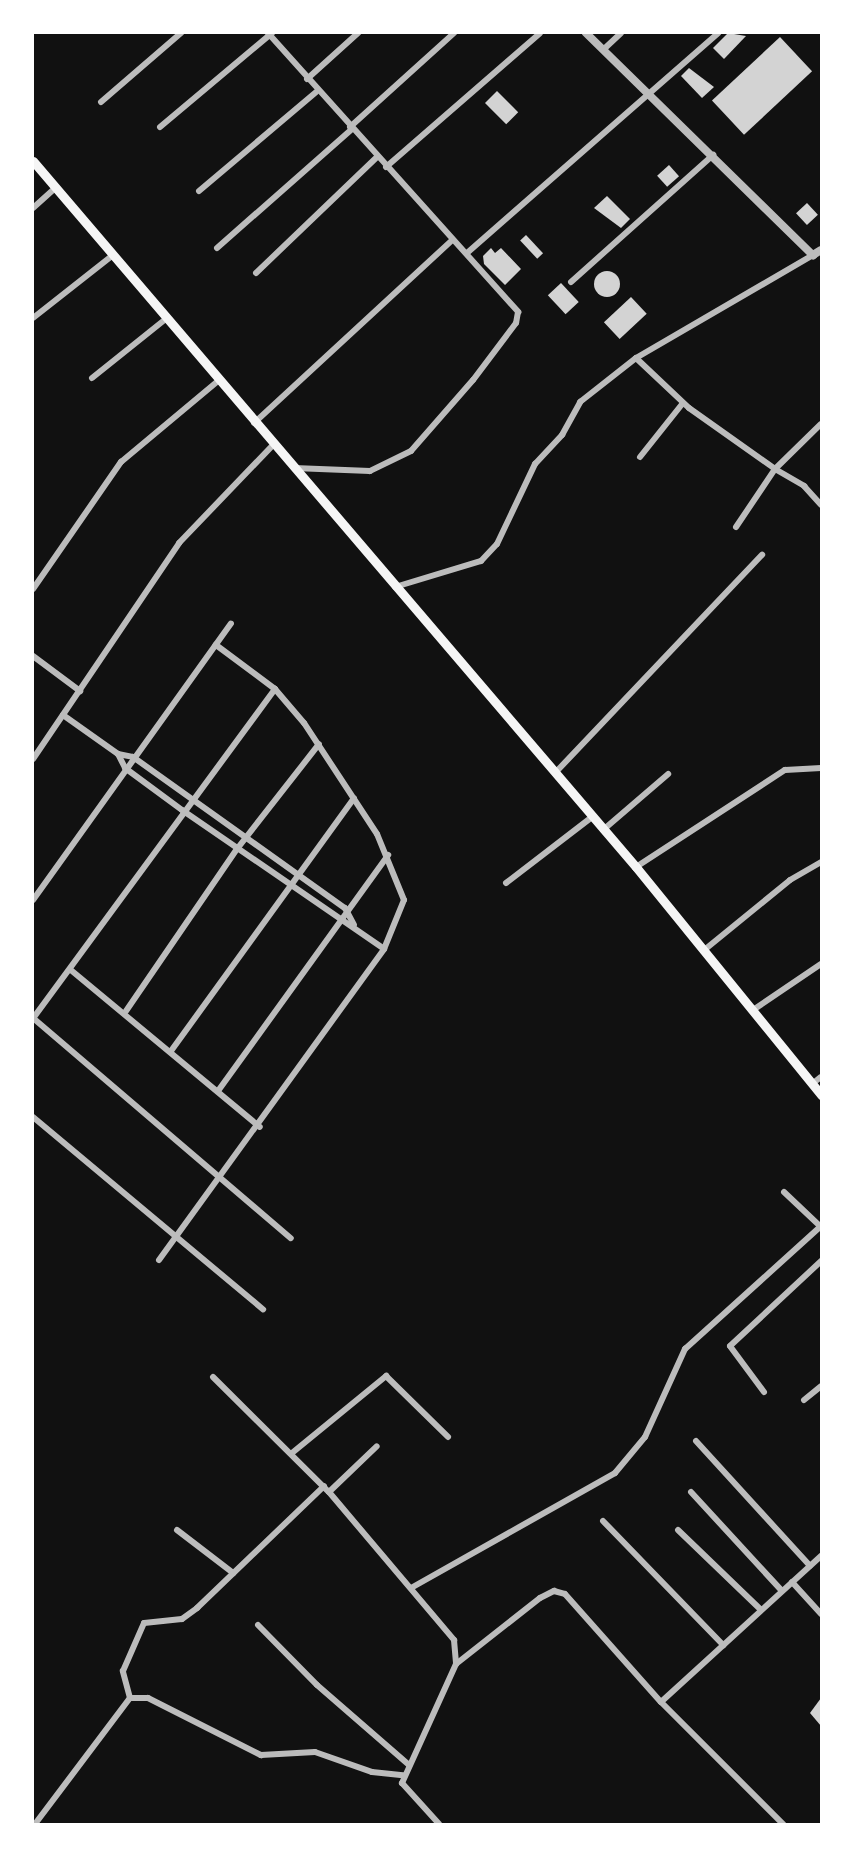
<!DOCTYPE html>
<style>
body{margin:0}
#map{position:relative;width:854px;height:1857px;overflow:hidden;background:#111;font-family:Quicksand,sans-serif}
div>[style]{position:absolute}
.building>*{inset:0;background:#d3d3d3;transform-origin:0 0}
.round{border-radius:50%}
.minor>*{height:6px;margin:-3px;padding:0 3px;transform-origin:3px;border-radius:3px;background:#bcbcbc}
.tertiary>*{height:8px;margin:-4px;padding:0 4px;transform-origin:4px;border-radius:4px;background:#bcbcbc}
.primary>*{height:9px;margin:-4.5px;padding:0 4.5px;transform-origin:4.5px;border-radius:4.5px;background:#f5f5f5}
span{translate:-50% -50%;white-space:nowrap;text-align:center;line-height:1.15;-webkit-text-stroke:4.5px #fff;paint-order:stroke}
.frame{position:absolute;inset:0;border:34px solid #fff;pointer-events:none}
</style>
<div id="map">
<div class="building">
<div style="clip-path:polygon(728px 33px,746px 36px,724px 59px,713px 48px)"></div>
<div style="left:780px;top:37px;width:47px;height:93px;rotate:47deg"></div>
<div style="clip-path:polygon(689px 68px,714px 87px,702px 98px,681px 76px)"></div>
<div style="left:497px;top:91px;width:30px;height:17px;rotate:45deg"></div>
<div style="left:669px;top:165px;width:15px;height:16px;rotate:48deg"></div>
<div style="clip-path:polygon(607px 196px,630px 219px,621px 228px,594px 208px)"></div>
<div style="left:807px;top:203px;width:16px;height:15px;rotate:47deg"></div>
<div style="left:526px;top:235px;width:25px;height:8px;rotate:47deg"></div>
<div style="clip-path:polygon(491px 248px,495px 253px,501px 248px,521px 269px,505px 285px,484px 264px,483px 256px)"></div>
<div class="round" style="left:594px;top:271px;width:26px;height:26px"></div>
<div style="left:561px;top:283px;width:26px;height:18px;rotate:47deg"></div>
<div style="left:631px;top:297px;width:23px;height:37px;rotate:47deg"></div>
<div style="clip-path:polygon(821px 1698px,821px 1726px,810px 1713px)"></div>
</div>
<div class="minor">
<div style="left:268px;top:33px;width:375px;rotate:48.1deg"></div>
<div style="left:518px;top:312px;width:11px;rotate:100deg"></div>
<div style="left:516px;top:323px;width:71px;rotate:127deg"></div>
<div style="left:473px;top:380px;width:94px;rotate:131.1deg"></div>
<div style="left:411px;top:451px;width:46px;rotate:154deg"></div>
<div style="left:370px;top:471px;width:76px;rotate:-177.7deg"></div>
<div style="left:604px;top:49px;width:23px;rotate:-43deg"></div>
<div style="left:307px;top:79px;width:69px;rotate:-42deg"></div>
<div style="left:101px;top:102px;width:106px;rotate:-40.8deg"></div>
<div style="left:160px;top:127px;width:146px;rotate:-40deg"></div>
<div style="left:350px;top:127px;width:140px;rotate:-42.1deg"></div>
<div style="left:386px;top:167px;width:204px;rotate:-41deg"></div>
<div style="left:199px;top:191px;width:153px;rotate:-40.2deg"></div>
<div style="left:33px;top:208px;width:31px;rotate:-42deg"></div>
<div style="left:217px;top:248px;width:180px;rotate:-41.4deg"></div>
<div style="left:467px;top:253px;width:334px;rotate:-41.2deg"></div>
<div style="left:256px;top:273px;width:168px;rotate:-43.8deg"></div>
<div style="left:571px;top:282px;width:191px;rotate:-41.8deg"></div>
<div style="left:33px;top:318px;width:102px;rotate:-38.2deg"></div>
<div style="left:636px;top:358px;width:73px;rotate:43.3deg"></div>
<div style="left:689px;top:408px;width:105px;rotate:35.3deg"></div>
<div style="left:775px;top:469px;width:64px;rotate:-44.4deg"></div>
<div style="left:92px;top:378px;width:96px;rotate:-38.7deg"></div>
<div style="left:254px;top:423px;width:270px;rotate:-42.7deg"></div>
<div style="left:640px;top:457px;width:69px;rotate:-51.5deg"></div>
<div style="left:736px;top:527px;width:70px;rotate:-56.1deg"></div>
<div style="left:775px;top:469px;width:34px;rotate:30deg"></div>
<div style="left:804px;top:486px;width:25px;rotate:48deg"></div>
<div style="left:395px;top:587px;width:90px;rotate:-16.8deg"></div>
<div style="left:481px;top:561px;width:23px;rotate:-47deg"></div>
<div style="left:497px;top:544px;width:89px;rotate:-64.6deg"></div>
<div style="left:535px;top:464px;width:40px;rotate:-47deg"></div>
<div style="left:562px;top:435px;width:38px;rotate:-61deg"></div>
<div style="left:580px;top:402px;width:71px;rotate:-38.2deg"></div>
<div style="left:636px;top:358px;width:205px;rotate:-30.2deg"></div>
<div style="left:33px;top:589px;width:155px;rotate:-55.3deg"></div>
<div style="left:121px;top:462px;width:126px;rotate:-39.9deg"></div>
<div style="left:33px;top:656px;width:59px;rotate:36.7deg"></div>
<div style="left:275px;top:689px;width:408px;rotate:126.3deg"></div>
<div style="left:33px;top:1018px;width:339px;rotate:40.5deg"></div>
<div style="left:63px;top:715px;width:67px;rotate:35.3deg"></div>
<div style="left:118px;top:754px;width:15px;rotate:11deg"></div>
<div style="left:133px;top:757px;width:260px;rotate:35.5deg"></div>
<div style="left:345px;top:908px;width:19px;rotate:62deg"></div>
<div style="left:118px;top:754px;width:16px;rotate:63deg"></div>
<div style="left:125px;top:768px;width:71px;rotate:36.4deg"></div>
<div style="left:182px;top:810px;width:245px;rotate:34.5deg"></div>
<div style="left:33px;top:759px;width:261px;rotate:-55.9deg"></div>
<div style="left:179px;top:543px;width:136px;rotate:-46.2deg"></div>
<div style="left:555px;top:773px;width:301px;rotate:-46.5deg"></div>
<div style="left:603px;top:830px;width:86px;rotate:-40.7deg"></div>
<div style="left:636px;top:867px;width:178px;rotate:-33.1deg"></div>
<div style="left:785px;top:770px;width:36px;rotate:-3deg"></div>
<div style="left:506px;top:883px;width:108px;rotate:-37.5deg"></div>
<div style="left:33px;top:900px;width:340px;rotate:-54.4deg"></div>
<div style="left:703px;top:951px;width:112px;rotate:-39.2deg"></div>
<div style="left:790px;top:880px;width:36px;rotate:-30deg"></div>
<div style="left:72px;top:971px;width:244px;rotate:39.7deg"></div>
<div style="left:753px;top:1010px;width:82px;rotate:-34.1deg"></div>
<div style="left:126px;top:1011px;width:196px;rotate:-55.6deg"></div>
<div style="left:237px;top:849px;width:133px;rotate:-52deg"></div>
<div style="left:171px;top:1051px;width:312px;rotate:-54.1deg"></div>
<div style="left:812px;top:1084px;width:11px;rotate:-38deg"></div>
<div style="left:218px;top:1091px;width:291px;rotate:-54.2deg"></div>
<div style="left:33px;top:1117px;width:300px;rotate:39.9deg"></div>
<div style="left:784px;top:1192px;width:50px;rotate:43.4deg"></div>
<div style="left:159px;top:1260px;width:384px;rotate:-54.1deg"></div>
<div style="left:384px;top:949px;width:53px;rotate:-67.8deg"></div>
<div style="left:404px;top:900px;width:71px;rotate:-112.2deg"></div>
<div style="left:377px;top:834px;width:133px;rotate:-123.3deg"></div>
<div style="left:304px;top:723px;width:45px;rotate:-130.5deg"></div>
<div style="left:275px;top:689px;width:74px;rotate:-143.3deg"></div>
<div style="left:213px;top:1377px;width:163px;rotate:44.8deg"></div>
<div style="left:329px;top:1492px;width:194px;rotate:49.8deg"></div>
<div style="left:454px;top:1640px;width:24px;rotate:85deg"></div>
<div style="left:456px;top:1664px;width:131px;rotate:114.4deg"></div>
<div style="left:402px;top:1783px;width:55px;rotate:47.9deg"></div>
<div style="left:764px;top:1392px;width:57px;rotate:-126.5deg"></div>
<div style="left:730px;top:1346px;width:125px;rotate:-43deg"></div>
<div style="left:804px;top:1400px;width:22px;rotate:-39deg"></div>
<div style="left:696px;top:1441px;width:169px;rotate:47.6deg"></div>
<div style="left:292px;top:1453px;width:122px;rotate:-39.3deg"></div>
<div style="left:386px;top:1376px;width:87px;rotate:44.5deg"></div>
<div style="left:329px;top:1492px;width:66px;rotate:-43.8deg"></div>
<div style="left:691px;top:1492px;width:134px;rotate:47.4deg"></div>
<div style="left:603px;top:1521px;width:173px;rotate:45.9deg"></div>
<div style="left:177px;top:1530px;width:71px;rotate:37.5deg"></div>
<div style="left:678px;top:1530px;width:115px;rotate:43.9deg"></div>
<div style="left:792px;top:1582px;width:43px;rotate:47.8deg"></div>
<div style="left:411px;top:1588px;width:234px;rotate:-29.4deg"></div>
<div style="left:615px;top:1473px;width:47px;rotate:-50.2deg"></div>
<div style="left:645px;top:1437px;width:97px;rotate:-65.6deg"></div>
<div style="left:685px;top:1349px;width:183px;rotate:-42.1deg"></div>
<div style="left:258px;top:1625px;width:84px;rotate:45.5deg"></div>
<div style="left:317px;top:1685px;width:122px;rotate:41deg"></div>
<div style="left:456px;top:1664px;width:107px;rotate:-38.2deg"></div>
<div style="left:540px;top:1598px;width:16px;rotate:-27deg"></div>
<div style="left:554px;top:1591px;width:11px;rotate:15deg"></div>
<div style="left:565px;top:1594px;width:144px;rotate:48.4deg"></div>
<div style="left:661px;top:1702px;width:173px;rotate:45deg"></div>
<div style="left:130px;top:1698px;width:28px;rotate:-105deg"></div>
<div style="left:123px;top:1671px;width:52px;rotate:-66.4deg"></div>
<div style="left:144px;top:1623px;width:38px;rotate:-6deg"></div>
<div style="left:182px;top:1619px;width:19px;rotate:-36deg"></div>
<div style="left:197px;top:1608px;width:176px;rotate:-43.8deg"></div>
<div style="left:661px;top:1702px;width:217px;rotate:-42.4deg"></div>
<div style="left:35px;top:1824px;width:158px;rotate:-53deg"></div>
<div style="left:130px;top:1698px;width:18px"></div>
<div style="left:148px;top:1698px;width:127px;rotate:26.8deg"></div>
<div style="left:261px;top:1755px;width:54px;rotate:-3.2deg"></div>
<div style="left:315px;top:1752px;width:60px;rotate:19.3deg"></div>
<div style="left:372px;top:1772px;width:31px;rotate:6deg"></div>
</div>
<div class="tertiary">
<div style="left:586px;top:33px;width:318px;rotate:44.4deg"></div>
<div style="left:813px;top:255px;width:9px;rotate:-32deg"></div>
</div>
<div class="primary">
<div style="left:33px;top:161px;width:928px;rotate:49.5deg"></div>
<div style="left:636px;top:867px;width:294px;rotate:50.9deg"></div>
</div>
<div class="frame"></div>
</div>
